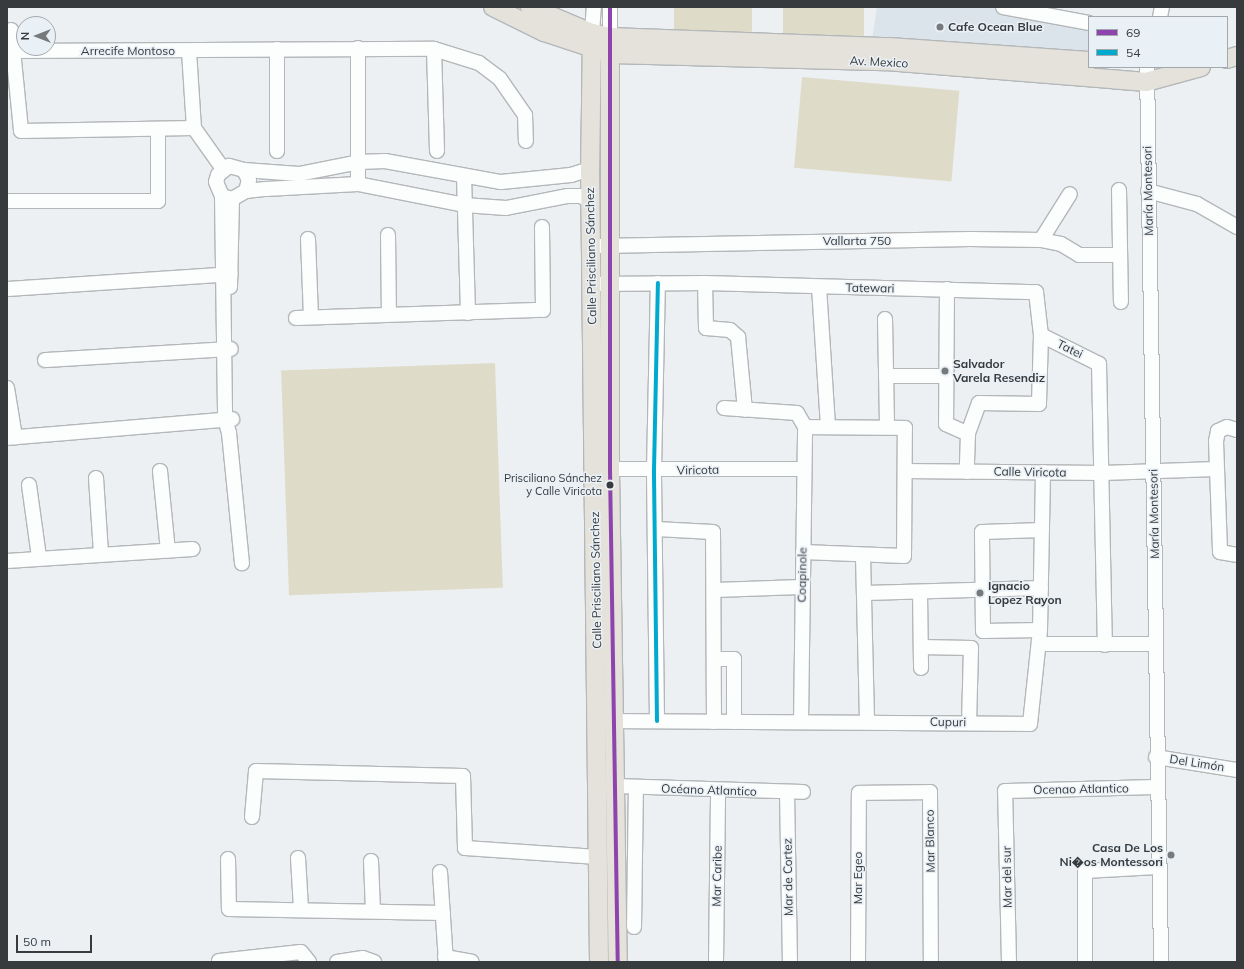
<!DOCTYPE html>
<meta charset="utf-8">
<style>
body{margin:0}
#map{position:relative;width:1244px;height:969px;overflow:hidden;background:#ecf0f3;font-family:Mulish,sans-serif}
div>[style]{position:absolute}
.built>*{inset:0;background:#dbe3eb}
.green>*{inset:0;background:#dedcc9;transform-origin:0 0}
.roads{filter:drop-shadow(1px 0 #b4b7b9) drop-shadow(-1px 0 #b4b7b9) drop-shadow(0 1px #b4b7b9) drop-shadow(0 -1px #b4b7b9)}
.minor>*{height:14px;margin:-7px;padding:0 7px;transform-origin:7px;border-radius:7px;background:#fcfdfd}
.major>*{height:18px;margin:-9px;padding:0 9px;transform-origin:9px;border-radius:9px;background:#e4e2db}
.bus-1>*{height:4px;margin:-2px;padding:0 2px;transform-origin:2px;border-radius:2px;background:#8e44ad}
.bus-2>*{height:4px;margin:-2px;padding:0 2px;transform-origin:2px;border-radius:2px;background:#00a9ce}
.dots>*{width:11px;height:11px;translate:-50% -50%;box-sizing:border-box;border:2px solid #e9f0f6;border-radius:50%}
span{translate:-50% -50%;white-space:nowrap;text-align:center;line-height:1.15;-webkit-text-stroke:3px #e9f0f6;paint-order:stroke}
.bus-label{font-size:11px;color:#383b3d}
.right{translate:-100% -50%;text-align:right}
.poi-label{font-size:12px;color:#383b3d;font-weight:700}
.left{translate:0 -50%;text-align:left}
.street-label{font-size:12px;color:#383b3d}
.frame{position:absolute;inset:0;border:8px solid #383b3d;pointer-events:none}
.legend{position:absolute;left:1088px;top:16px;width:140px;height:52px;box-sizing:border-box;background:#e9f0f6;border:1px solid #a2a8ac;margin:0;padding:5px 7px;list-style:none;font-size:12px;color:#383b3d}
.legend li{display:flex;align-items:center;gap:8px;height:20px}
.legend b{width:20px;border:1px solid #a2a8ac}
.north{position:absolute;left:16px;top:16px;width:40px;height:40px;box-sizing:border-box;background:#e9f0f6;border:1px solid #a2a8ac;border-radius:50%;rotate:270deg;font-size:11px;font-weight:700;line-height:16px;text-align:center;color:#383b3d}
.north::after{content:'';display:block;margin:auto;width:14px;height:18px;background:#777a7d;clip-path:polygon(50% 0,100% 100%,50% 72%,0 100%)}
.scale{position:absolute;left:16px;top:935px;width:76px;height:18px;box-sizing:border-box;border:2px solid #383b3d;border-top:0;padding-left:5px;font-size:12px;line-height:14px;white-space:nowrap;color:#383b3d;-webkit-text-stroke:3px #e9f0f6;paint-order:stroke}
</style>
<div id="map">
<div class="built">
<div style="clip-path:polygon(877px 7px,1008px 7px,1089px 23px,1089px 52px,872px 40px)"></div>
</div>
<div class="green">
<div style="left:674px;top:7px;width:78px;height:31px"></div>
<div style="left:783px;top:7px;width:81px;height:33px"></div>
<div style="left:802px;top:77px;width:158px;height:91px;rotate:5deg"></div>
<div style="left:495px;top:363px;width:225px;height:214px;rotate:88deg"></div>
</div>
<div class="roads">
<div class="minor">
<div style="left:610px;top:7px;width:30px;rotate:90deg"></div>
<div style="left:1003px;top:7px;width:87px;rotate:10.5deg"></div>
<div style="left:1160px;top:17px;width:10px;rotate:-79deg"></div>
<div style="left:11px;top:30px;width:101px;rotate:84.3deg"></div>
<div style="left:21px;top:131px;width:173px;rotate:-1deg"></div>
<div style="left:194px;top:128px;width:50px;rotate:54.7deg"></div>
<div style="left:592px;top:33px;width:26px;rotate:-86deg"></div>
<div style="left:358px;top:48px;width:136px;rotate:90deg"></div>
<div style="left:277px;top:49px;width:102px;rotate:90deg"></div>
<div style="left:434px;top:49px;width:102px;rotate:88.3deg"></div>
<div style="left:13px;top:51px;width:421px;rotate:-0.3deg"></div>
<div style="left:434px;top:49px;width:47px;rotate:17.3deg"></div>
<div style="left:479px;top:63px;width:26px;rotate:37deg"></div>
<div style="left:500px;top:79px;width:44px;rotate:55.2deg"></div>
<div style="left:525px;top:115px;width:26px;rotate:88deg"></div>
<div style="left:189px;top:51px;width:77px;rotate:86.3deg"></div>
<div style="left:1147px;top:67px;width:895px;rotate:89.1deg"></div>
<div style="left:244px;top:170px;width:55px;rotate:4.2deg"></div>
<div style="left:299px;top:174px;width:61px;rotate:-11.3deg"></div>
<div style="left:359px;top:162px;width:26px;rotate:-2deg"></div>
<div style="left:385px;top:161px;width:118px;rotate:10.3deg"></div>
<div style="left:501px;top:182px;width:70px;rotate:-5.7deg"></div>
<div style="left:571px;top:175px;width:20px;rotate:-18deg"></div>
<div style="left:464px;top:177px;width:136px;rotate:88.3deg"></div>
<div style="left:1119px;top:190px;width:112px;rotate:89deg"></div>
<div style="left:246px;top:191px;width:11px;rotate:-75deg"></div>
<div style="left:249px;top:180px;width:11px;rotate:-117deg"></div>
<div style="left:244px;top:170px;width:16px;rotate:-165deg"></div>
<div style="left:229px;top:166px;width:14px;rotate:141deg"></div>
<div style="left:218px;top:175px;width:7px;rotate:106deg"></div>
<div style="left:216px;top:182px;width:15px;rotate:67deg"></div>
<div style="left:222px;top:196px;width:10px;rotate:17deg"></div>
<div style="left:232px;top:199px;width:16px;rotate:-30deg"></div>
<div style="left:246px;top:191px;width:20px;rotate:-6deg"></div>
<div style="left:266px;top:189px;width:92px;rotate:-3.1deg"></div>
<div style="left:358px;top:184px;width:108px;rotate:11.2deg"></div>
<div style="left:464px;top:205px;width:42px;rotate:4.1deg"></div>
<div style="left:506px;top:208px;width:63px;rotate:-11deg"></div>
<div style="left:568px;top:196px;width:13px"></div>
<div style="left:581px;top:196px;width:12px;rotate:31deg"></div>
<div style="left:1148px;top:191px;width:51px;rotate:14.9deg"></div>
<div style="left:1197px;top:204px;width:46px;rotate:29.9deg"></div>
<div style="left:222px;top:196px;width:223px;rotate:89.2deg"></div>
<div style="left:225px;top:419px;width:15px;rotate:74deg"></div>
<div style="left:229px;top:433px;width:131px;rotate:84.3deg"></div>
<div style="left:7px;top:201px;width:151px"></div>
<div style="left:158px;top:201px;width:71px;rotate:-90deg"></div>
<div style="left:388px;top:235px;width:79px;rotate:89.3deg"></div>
<div style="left:308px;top:239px;width:78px;rotate:87.8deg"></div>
<div style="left:1041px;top:240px;width:54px;rotate:-57.8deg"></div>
<div style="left:600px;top:246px;width:370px;rotate:-1.1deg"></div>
<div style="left:970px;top:239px;width:71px;rotate:0.8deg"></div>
<div style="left:1041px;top:240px;width:20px;rotate:11deg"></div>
<div style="left:1061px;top:244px;width:21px;rotate:31deg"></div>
<div style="left:1079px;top:255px;width:41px"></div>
<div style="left:705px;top:283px;width:45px;rotate:88.7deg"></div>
<div style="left:706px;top:328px;width:24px;rotate:5deg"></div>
<div style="left:730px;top:330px;width:11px;rotate:41deg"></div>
<div style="left:738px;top:337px;width:73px;rotate:84.5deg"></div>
<div style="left:600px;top:284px;width:105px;rotate:-0.5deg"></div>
<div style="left:705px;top:283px;width:331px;rotate:1.6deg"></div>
<div style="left:1036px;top:292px;width:43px;rotate:83.4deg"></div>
<div style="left:1041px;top:335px;width:69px;rotate:91.7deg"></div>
<div style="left:1039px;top:404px;width:60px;rotate:-179deg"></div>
<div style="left:979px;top:403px;width:33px;rotate:110deg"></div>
<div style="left:230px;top:287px;width:88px;rotate:-88.7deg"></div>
<div style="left:819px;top:287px;width:140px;rotate:86.3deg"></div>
<div style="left:7px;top:289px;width:224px;rotate:-3.8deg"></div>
<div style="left:947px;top:289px;width:135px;rotate:90.4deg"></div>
<div style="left:946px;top:424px;width:24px;rotate:24deg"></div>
<div style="left:968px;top:434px;width:38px;rotate:92deg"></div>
<div style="left:296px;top:318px;width:247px;rotate:-1.9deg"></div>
<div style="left:543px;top:310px;width:83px;rotate:-90.7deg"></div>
<div style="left:885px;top:319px;width:108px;rotate:88.9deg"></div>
<div style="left:1041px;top:335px;width:65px;rotate:26.6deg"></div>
<div style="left:1099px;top:364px;width:281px;rotate:88.8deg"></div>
<div style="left:45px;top:360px;width:186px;rotate:-3.4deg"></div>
<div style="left:886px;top:376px;width:60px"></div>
<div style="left:7px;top:388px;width:50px;rotate:80.7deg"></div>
<div style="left:724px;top:408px;width:73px;rotate:3.9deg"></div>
<div style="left:797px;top:413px;width:16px;rotate:60deg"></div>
<div style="left:1237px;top:430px;width:10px;rotate:-163deg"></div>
<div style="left:1227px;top:427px;width:10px;rotate:156deg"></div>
<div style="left:1218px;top:431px;width:10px;rotate:101deg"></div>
<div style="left:1216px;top:441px;width:111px;rotate:87.9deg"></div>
<div style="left:1220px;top:552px;width:17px;rotate:10deg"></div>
<div style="left:7px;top:438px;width:226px;rotate:-4.8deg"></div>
<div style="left:600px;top:469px;width:203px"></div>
<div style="left:160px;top:471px;width:80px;rotate:84.3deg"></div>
<div style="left:905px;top:471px;width:198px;rotate:0.6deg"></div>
<div style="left:1103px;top:473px;width:113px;rotate:-2deg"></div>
<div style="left:96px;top:478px;width:75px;rotate:86.2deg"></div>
<div style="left:29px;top:485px;width:73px;rotate:82.1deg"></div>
<div style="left:656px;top:529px;width:57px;rotate:3deg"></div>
<div style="left:713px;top:532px;width:190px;rotate:89.7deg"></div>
<div style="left:803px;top:552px;width:101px;rotate:2.3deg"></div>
<div style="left:904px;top:556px;width:128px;rotate:-89.6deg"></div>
<div style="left:905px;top:428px;width:100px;rotate:-179.4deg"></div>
<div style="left:863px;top:556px;width:165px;rotate:88.6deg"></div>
<div style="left:7px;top:561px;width:186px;rotate:-3.7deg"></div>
<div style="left:715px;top:590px;width:86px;rotate:-2deg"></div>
<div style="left:865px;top:593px;width:176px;rotate:-1.6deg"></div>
<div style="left:920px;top:593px;width:75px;rotate:89.2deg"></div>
<div style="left:1040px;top:630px;width:57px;rotate:179deg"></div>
<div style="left:983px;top:631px;width:99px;rotate:-90.6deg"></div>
<div style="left:982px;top:532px;width:60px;rotate:-1.9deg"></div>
<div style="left:1039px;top:644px;width:117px"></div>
<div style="left:921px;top:647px;width:50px;rotate:1.1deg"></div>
<div style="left:971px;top:648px;width:74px;rotate:91.5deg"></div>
<div style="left:714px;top:659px;width:20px"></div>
<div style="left:734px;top:659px;width:63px;rotate:90deg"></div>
<div style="left:613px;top:721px;width:417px;rotate:0.4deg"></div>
<div style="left:1030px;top:724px;width:95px;rotate:-83.9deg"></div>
<div style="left:1040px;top:630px;width:158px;rotate:-88.9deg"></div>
<div style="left:657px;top:721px;width:251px;rotate:-90.7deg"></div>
<div style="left:654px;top:470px;width:187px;rotate:-88.8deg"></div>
<div style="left:801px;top:722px;width:295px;rotate:-89.2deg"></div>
<div style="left:1156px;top:757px;width:82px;rotate:9.1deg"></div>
<div style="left:615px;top:786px;width:188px;rotate:1.8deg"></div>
<div style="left:787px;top:792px;width:170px;rotate:89deg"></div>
<div style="left:252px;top:817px;width:46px;rotate:-85deg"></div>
<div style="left:256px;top:771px;width:207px;rotate:1.4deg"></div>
<div style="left:463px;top:776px;width:72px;rotate:88.4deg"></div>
<div style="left:465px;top:848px;width:133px;rotate:3.9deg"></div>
<div style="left:298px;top:858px;width:50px;rotate:86.6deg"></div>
<div style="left:228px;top:859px;width:50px;rotate:88.9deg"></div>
<div style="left:229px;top:909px;width:214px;rotate:1.1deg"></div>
<div style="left:371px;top:861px;width:50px;rotate:87.7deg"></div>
<div style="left:440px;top:872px;width:90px;rotate:86.2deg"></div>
<div style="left:634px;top:927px;width:139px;rotate:-89.2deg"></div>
<div style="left:445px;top:957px;width:27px;rotate:10deg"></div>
<div style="left:219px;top:961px;width:82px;rotate:-6.3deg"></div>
<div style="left:301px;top:952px;width:13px;rotate:51deg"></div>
<div style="left:337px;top:962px;width:26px;rotate:-9deg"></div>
<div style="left:363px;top:958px;width:12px;rotate:20deg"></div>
<div style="left:716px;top:962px;width:172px;rotate:-89.3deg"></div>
<div style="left:858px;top:962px;width:169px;rotate:-89.7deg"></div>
<div style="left:859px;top:793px;width:71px;rotate:-0.8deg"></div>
<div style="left:930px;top:792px;width:170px;rotate:89.7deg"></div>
<div style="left:1009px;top:962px;width:171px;rotate:-91.3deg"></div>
<div style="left:1005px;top:791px;width:152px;rotate:-1.5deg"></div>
<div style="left:1085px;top:962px;width:91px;rotate:-90deg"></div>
<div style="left:1085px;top:871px;width:72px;rotate:-3.2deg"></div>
</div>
<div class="major">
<div style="left:493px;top:7px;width:57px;rotate:26.1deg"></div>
<div style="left:544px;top:32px;width:71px;rotate:18.2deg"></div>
<div style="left:611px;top:54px;width:275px;rotate:1.5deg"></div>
<div style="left:886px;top:61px;width:261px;rotate:4.6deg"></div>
<div style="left:1146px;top:82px;width:57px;rotate:-15.3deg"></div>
<div style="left:530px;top:7px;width:67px;rotate:22.8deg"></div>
<div style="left:592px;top:33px;width:18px;rotate:13deg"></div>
<div style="left:610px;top:37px;width:279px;rotate:2.1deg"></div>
<div style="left:889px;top:47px;width:200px;rotate:4deg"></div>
<div style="left:592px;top:33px;width:136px;rotate:90.8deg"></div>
<div style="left:590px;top:169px;width:793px;rotate:89.35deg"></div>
<div style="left:610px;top:37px;width:433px;rotate:90deg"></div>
<div style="left:610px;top:470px;width:492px;rotate:89.1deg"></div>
<div style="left:1227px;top:59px;width:10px;rotate:-17deg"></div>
</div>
</div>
<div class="bus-1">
<div style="left:610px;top:7px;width:463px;rotate:90deg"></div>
<div style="left:610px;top:470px;width:492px;rotate:89.1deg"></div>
</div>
<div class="bus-2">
<div style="left:657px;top:721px;width:251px;rotate:-90.7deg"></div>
<div style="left:654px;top:470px;width:187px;rotate:-88.8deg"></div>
</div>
<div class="dots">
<div style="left:940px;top:27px;background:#777a7d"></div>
<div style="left:945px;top:371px;background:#777a7d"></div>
<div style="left:610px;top:485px;background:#383b3d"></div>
<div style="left:980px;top:593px;background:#777a7d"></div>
<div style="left:1171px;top:855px;background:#777a7d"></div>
</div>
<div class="bus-label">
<span class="right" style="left:602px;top:485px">Prisciliano Sánchez<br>y Calle Viricota</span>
</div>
<div class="poi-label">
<span class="left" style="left:948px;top:27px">Cafe Ocean Blue</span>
<span class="left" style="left:953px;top:371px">Salvador<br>Varela Resendiz</span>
<span class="left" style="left:988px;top:593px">Ignacio<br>Lopez Rayon</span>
<span class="right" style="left:1163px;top:855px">Casa De Los<br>Ni�os Montessori</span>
</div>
<div class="street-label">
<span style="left:128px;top:51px">Arrecife Montoso</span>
<span style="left:879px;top:62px;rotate:3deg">Av. Mexico</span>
<span style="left:1148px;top:191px;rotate:-91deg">María Montesori</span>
<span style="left:857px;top:241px">Vallarta 750</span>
<span style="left:591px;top:256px;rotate:-91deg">Calle Prisciliano Sánchez</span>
<span style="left:870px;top:288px;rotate:1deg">Tatewari</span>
<span style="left:1070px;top:349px;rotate:26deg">Tatei</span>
<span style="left:698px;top:470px;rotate:-1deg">Viricota</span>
<span style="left:1030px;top:472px;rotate:1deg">Calle Viricota</span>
<span style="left:1154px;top:514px;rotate:-91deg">María Montesori</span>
<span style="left:802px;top:575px;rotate:-89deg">Coapinole</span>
<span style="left:596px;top:580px;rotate:-91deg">Calle Prisciliano Sánchez</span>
<span style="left:948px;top:722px;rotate:1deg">Cupuri</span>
<span style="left:1197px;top:763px;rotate:9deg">Del Limón</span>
<span style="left:1081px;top:789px;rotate:-1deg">Ocenao Atlantico</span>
<span style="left:709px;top:790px;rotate:2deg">Océano Atlantico</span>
<span style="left:930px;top:841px;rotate:-91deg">Mar Blanco</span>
<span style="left:717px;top:876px;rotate:-89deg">Mar Caribe</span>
<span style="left:788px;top:877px;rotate:-91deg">Mar de Cortez</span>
<span style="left:1007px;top:877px;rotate:-91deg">Mar del sur</span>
<span style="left:858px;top:878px;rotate:-90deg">Mar Egeo</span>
</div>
<div class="frame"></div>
<ul class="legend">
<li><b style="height:5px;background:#8e44ad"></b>69</li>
<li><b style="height:5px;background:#00a9ce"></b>54</li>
</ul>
<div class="north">N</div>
<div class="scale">50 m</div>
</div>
